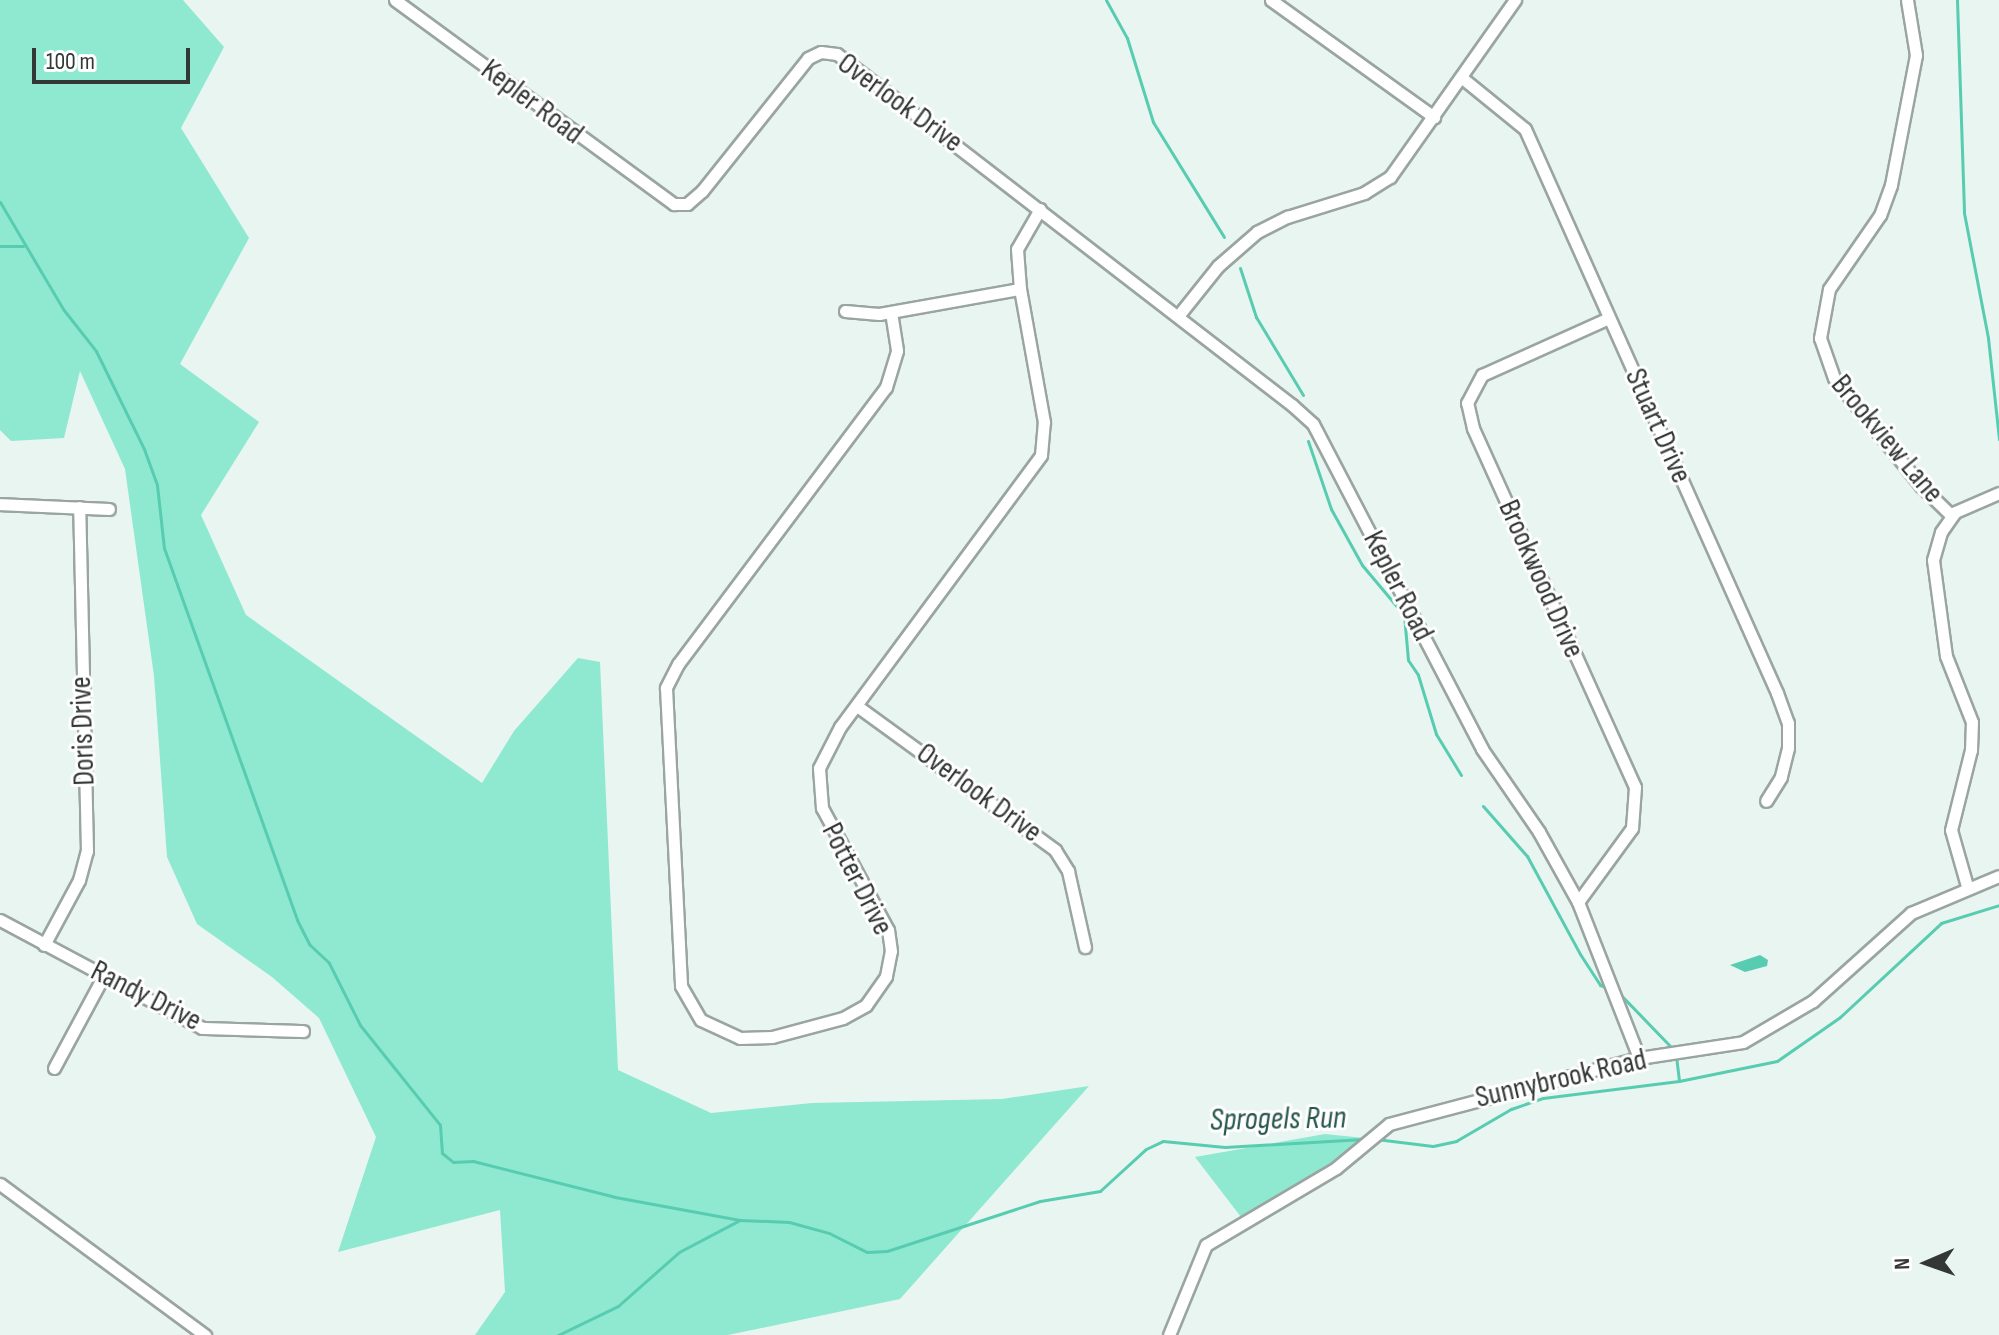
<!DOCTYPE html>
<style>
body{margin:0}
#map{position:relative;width:1999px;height:1335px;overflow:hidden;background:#e8f5f1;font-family:"Sofia Sans Condensed",sans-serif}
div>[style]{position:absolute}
.green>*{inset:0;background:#8ee9d0}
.water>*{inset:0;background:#58ccb0}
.stream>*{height:3px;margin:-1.5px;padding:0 1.5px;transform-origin:1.5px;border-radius:1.5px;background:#58ccb0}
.roads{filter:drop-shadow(2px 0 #9aa5a1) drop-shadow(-2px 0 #9aa5a1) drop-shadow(0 2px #9aa5a1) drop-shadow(0 -2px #9aa5a1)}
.minor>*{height:11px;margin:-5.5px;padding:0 5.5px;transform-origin:5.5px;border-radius:5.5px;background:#fff}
span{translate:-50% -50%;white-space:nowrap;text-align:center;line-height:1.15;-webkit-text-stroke:6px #fff;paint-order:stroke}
.street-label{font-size:30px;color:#333736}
.water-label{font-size:32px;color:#27574b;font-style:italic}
.north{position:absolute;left:1887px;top:1223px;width:80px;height:80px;-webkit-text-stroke:6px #fff;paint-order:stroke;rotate:268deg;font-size:22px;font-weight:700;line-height:32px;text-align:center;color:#333736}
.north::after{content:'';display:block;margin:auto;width:28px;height:36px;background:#333736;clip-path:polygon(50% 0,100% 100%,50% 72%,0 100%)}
.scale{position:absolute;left:32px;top:48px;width:158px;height:36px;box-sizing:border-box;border:4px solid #333736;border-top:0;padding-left:10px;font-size:24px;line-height:28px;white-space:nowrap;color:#333736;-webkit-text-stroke:6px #fff;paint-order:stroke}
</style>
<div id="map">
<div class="green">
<div style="clip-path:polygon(0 0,183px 0,224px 47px,181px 128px,249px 238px,180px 364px,259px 422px,201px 515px,246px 615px,482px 783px,514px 731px,578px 658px,600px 662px,618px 1070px,711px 1113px,812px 1103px,1002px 1099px,1089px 1086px,900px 1299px,728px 1335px,475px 1335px,505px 1292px,500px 1210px,338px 1252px,376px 1137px,319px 1018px,272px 977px,197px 924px,167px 857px,154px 676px,125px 469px,80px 371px,64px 438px,11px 441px,0 430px)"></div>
<div style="clip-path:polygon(1325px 1134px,1364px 1138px,1322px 1171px,1241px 1217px,1195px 1157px)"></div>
</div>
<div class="water">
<div style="clip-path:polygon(1760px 955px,1768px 960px,1767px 966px,1745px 972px,1730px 965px)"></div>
</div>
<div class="stream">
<div style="left:1106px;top:0;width:43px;rotate:61.1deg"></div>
<div style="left:1127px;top:38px;width:88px;rotate:72.8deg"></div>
<div style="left:1153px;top:122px;width:135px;rotate:58.3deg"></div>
<div style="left:1957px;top:0;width:213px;rotate:88.1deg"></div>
<div style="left:1964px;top:213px;width:127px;rotate:79.1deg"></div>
<div style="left:1988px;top:338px;width:102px;rotate:83.8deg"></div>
<div style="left:0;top:202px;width:124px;rotate:59.5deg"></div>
<div style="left:63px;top:309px;width:53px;rotate:51.8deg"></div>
<div style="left:96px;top:351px;width:109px;rotate:63.9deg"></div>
<div style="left:144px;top:449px;width:38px;rotate:70deg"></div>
<div style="left:157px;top:485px;width:63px;rotate:83.7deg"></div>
<div style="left:164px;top:548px;width:395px;rotate:70.3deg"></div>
<div style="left:297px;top:920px;width:28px;rotate:63deg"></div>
<div style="left:310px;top:945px;width:26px;rotate:43deg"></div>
<div style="left:329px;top:963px;width:69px;rotate:63.4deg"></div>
<div style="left:360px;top:1025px;width:128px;rotate:51.3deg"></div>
<div style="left:440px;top:1125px;width:28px;rotate:86deg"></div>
<div style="left:442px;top:1153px;width:14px;rotate:39deg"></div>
<div style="left:453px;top:1162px;width:20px;rotate:-3deg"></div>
<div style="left:473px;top:1161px;width:146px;rotate:14.2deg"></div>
<div style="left:615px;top:1197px;width:127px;rotate:10.4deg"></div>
<div style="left:0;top:246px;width:23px"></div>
<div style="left:1240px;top:268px;width:52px;rotate:71.9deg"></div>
<div style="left:1256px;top:317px;width:91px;rotate:58.9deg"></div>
<div style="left:1308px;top:441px;width:72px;rotate:71.3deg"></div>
<div style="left:1331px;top:509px;width:64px;rotate:61deg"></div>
<div style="left:1362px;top:565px;width:65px;rotate:50deg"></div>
<div style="left:1404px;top:615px;width:45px;rotate:84.9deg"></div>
<div style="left:1408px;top:660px;width:18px;rotate:56deg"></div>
<div style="left:1418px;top:675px;width:62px;rotate:73deg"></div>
<div style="left:1436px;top:734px;width:48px;rotate:58.6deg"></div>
<div style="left:1483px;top:806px;width:67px;rotate:48.7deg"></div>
<div style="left:1527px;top:856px;width:111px;rotate:61.6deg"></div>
<div style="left:1580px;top:954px;width:37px;rotate:57deg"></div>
<div style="left:1600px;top:985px;width:9px;rotate:18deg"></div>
<div style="left:1616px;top:990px;width:82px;rotate:46deg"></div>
<div style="left:1676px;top:1056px;width:24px;rotate:83deg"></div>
<div style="left:1376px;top:1139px;width:57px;rotate:7deg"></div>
<div style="left:1433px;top:1146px;width:24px;rotate:-12deg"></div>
<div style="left:1456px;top:1141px;width:64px;rotate:-30.2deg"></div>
<div style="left:1511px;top:1109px;width:34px;rotate:-19deg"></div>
<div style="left:1543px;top:1098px;width:137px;rotate:-7.1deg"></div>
<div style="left:1679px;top:1081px;width:100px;rotate:-11.5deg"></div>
<div style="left:1777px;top:1061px;width:77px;rotate:-34.9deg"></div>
<div style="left:1840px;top:1017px;width:138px;rotate:-42.9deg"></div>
<div style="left:1941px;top:923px;width:61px;rotate:-17.2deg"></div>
<div style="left:558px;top:1335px;width:67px;rotate:-25.8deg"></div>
<div style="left:618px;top:1306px;width:81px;rotate:-41.5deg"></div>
<div style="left:679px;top:1252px;width:69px;rotate:-27.7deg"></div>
<div style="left:740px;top:1220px;width:49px;rotate:2.3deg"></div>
<div style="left:789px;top:1222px;width:41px;rotate:15.4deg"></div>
<div style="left:829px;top:1233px;width:42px;rotate:26.6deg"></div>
<div style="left:867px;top:1252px;width:20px;rotate:-3deg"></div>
<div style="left:887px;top:1251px;width:161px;rotate:-18.1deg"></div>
<div style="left:1040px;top:1201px;width:61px;rotate:-9.5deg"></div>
<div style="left:1100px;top:1191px;width:62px;rotate:-42.4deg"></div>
<div style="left:1146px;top:1149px;width:19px;rotate:-25deg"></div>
<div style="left:1163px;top:1141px;width:62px;rotate:5.5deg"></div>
<div style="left:1225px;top:1147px;width:139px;rotate:-3.3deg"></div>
</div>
<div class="roads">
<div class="minor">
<div style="left:395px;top:0;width:346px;rotate:36.2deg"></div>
<div style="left:674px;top:204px;width:13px"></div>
<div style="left:687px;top:204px;width:20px;rotate:-41deg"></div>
<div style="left:702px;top:191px;width:170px;rotate:-51.4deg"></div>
<div style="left:808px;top:58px;width:14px;rotate:-25deg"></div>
<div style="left:821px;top:52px;width:16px;rotate:7deg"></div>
<div style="left:837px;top:54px;width:575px;rotate:37.65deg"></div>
<div style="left:1292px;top:405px;width:28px;rotate:42deg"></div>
<div style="left:1313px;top:424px;width:366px;rotate:62.5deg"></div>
<div style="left:1482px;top:749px;width:101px;rotate:55.5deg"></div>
<div style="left:1539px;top:832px;width:80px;rotate:60.9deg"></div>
<div style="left:1578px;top:902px;width:168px;rotate:68.6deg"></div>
<div style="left:1271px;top:0;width:201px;rotate:35.7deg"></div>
<div style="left:1907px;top:0;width:56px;rotate:80.7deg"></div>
<div style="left:1916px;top:55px;width:132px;rotate:100.9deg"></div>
<div style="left:1891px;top:185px;width:32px;rotate:110deg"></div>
<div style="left:1880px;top:215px;width:90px;rotate:124.6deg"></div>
<div style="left:1829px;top:289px;width:50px;rotate:100.4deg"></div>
<div style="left:1820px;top:338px;width:42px;rotate:70.7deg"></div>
<div style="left:1834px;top:378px;width:139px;rotate:51.1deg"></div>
<div style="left:1921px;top:486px;width:43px;rotate:44.1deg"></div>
<div style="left:1461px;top:77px;width:82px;rotate:39.1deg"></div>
<div style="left:1525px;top:129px;width:618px;rotate:65.92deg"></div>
<div style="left:1777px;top:693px;width:32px;rotate:70deg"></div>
<div style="left:1788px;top:723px;width:25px;rotate:90deg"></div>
<div style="left:1788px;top:748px;width:30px;rotate:104deg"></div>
<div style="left:1781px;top:777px;width:28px;rotate:122deg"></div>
<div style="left:845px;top:311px;width:34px;rotate:5deg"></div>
<div style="left:879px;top:314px;width:143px;rotate:-10.1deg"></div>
<div style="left:1020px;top:289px;width:40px;rotate:-94.3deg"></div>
<div style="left:1017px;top:249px;width:46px;rotate:-60.1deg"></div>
<div style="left:891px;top:312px;width:39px;rotate:81deg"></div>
<div style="left:897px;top:351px;width:38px;rotate:107deg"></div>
<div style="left:886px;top:387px;width:346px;rotate:126.9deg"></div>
<div style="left:678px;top:664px;width:27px;rotate:117deg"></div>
<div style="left:666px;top:688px;width:298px;rotate:87.1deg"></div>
<div style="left:681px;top:986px;width:39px;rotate:60deg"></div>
<div style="left:701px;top:1020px;width:43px;rotate:24.8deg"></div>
<div style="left:740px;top:1038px;width:32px;rotate:-2deg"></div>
<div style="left:772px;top:1037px;width:73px;rotate:-15deg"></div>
<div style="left:843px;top:1018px;width:26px;rotate:-29deg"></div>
<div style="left:866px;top:1005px;width:35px;rotate:-55deg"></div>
<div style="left:886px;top:976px;width:25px;rotate:-79deg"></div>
<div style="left:891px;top:951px;width:21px;rotate:-98deg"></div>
<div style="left:888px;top:930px;width:139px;rotate:-118.4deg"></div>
<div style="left:822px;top:808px;width:40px;rotate:-94.3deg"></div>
<div style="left:819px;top:768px;width:46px;rotate:-62.9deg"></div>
<div style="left:840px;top:727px;width:338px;rotate:-53.5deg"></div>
<div style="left:1041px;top:455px;width:33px;rotate:-85deg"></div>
<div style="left:1044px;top:422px;width:135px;rotate:-100.2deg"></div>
<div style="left:1178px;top:316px;width:64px;rotate:-51.3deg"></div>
<div style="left:1218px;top:266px;width:52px;rotate:-41.1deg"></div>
<div style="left:1257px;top:232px;width:34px;rotate:-27deg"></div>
<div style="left:1287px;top:217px;width:81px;rotate:-17.3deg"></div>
<div style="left:1364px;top:193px;width:31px;rotate:-32deg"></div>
<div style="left:1390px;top:177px;width:217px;rotate:-54.8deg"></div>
<div style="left:0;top:504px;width:109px;rotate:2.6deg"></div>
<div style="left:857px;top:706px;width:245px;rotate:36deg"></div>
<div style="left:1055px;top:850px;width:25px;rotate:58deg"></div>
<div style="left:1068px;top:871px;width:78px;rotate:77.4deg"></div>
<div style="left:1967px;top:886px;width:58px;rotate:-105.9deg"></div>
<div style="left:1951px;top:830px;width:82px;rotate:-76deg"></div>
<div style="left:1971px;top:750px;width:28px;rotate:-88deg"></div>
<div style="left:1972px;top:722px;width:71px;rotate:-111.5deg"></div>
<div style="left:1946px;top:656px;width:97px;rotate:-97.7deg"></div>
<div style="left:1933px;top:560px;width:29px;rotate:-74deg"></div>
<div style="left:1941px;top:532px;width:24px;rotate:-55deg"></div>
<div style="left:1955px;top:512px;width:48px;rotate:-23.4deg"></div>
<div style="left:1578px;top:902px;width:92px;rotate:-53.9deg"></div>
<div style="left:1632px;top:828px;width:41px;rotate:-85.8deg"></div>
<div style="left:1635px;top:787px;width:394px;rotate:-114.3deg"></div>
<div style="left:1473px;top:428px;width:26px;rotate:-103deg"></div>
<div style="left:1467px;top:403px;width:32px;rotate:-62deg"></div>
<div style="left:1482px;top:375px;width:139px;rotate:-24.2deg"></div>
<div style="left:0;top:920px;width:229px;rotate:28.1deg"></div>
<div style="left:202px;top:1028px;width:101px;rotate:1.7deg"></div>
<div style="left:44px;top:945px;width:74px;rotate:-61.7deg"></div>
<div style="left:79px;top:880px;width:30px;rotate:-75deg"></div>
<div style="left:87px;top:851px;width:344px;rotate:-91.3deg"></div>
<div style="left:54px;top:1068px;width:106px;rotate:-61.7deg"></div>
<div style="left:0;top:1184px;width:255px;rotate:36.4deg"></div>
<div style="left:1169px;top:1335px;width:97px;rotate:-67.7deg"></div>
<div style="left:1206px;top:1245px;width:151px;rotate:-30.6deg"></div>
<div style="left:1336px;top:1168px;width:69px;rotate:-39.7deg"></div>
<div style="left:1389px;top:1124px;width:259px;rotate:-14.8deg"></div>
<div style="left:1639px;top:1058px;width:105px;rotate:-8.7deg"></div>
<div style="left:1743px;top:1042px;width:81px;rotate:-30.4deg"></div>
<div style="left:1813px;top:1001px;width:132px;rotate:-41.9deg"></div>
<div style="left:1911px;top:913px;width:95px;rotate:-22.8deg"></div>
</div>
</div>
<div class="street-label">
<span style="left:532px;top:102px;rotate:37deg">Kepler Road</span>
<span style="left:900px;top:103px;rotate:36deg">Overlook Drive</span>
<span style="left:1658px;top:426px;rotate:66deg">Stuart Drive</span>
<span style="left:1887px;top:439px;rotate:50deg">Brookview Lane</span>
<span style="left:1541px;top:579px;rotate:66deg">Brookwood Drive</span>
<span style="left:1398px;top:586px;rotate:63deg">Kepler Road</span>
<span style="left:83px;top:731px;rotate:-92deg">Doris Drive</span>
<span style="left:979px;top:793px;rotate:36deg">Overlook Drive</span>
<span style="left:857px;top:879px;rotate:63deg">Potter Drive</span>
<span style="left:146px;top:996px;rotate:27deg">Randy Drive</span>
<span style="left:1561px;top:1079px;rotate:-13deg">Sunnybrook Road</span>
</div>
<div class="water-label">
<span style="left:1278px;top:1120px;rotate:-1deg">Sprogels Run</span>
</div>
<div class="north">N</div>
<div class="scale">100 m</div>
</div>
